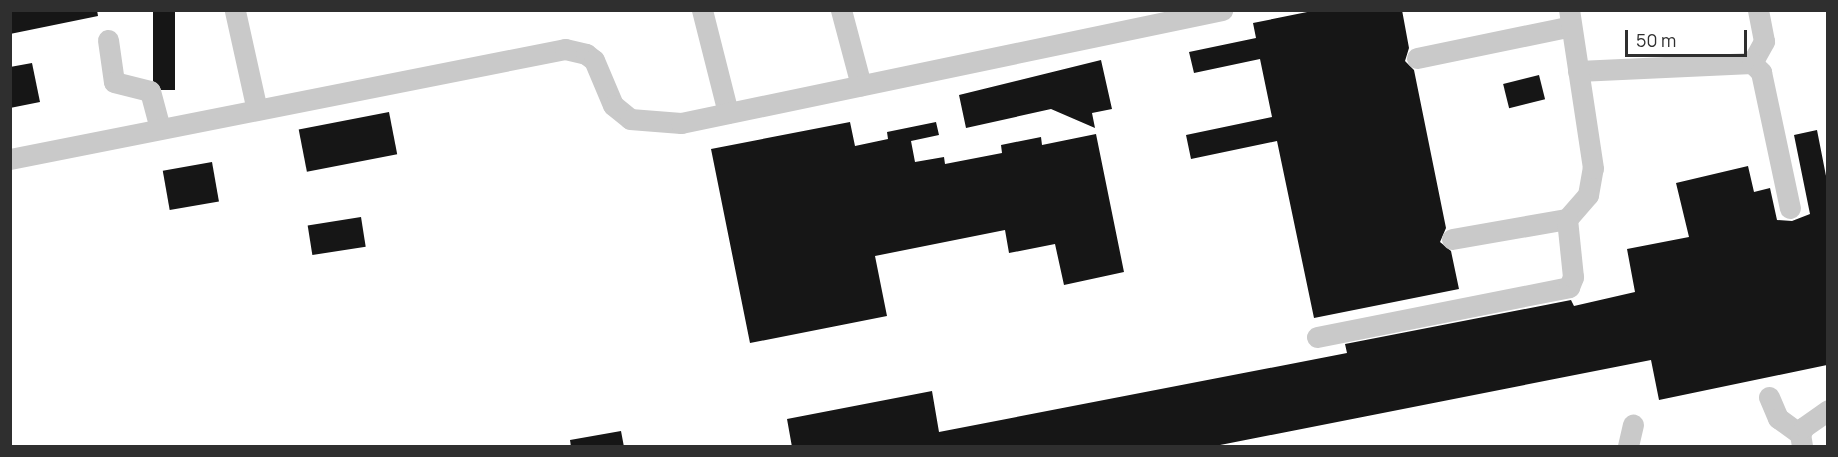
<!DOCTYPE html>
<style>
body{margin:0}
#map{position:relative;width:1838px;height:457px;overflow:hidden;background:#fff;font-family:Manrope,sans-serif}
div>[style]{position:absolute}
.building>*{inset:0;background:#161616;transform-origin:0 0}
.minor>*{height:21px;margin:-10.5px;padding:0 10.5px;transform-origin:10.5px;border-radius:10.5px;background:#c9c9c9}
span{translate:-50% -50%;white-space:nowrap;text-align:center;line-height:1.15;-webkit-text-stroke:6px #fff;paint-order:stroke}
.frame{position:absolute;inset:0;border:12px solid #2f2f2f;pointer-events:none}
.scale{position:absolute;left:1625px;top:30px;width:122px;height:27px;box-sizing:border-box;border:3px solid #2f2f2f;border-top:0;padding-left:8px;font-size:18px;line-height:21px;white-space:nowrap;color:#2f2f2f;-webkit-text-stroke:4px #fff;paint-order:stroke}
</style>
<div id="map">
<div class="building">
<div style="clip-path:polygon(10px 10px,97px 10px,98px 16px,10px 34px)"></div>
<div style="left:153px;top:10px;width:22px;height:80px"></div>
<div style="clip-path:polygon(1317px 10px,1402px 10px,1409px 48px,1405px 61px,1414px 70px,1446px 228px,1440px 242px,1451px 251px,1459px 289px,1314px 318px,1277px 141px,1191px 159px,1186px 135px,1272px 117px,1260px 59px,1194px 73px,1189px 52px,1256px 38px,1253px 23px)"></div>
<div style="clip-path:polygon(1101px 60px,1112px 109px,1092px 113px,1095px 128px,1051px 109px,966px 128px,959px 95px)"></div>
<div style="clip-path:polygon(32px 63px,40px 102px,10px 108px,10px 67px)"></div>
<div style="left:1539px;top:75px;width:25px;height:37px;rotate:76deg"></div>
<div style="left:389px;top:112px;width:43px;height:92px;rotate:79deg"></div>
<div style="clip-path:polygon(850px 122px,855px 146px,888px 139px,887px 132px,936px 122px,939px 135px,911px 141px,915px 162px,944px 157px,945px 164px,1002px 153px,1001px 145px,1041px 137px,1042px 145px,1096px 134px,1124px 272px,1064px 285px,1055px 244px,1009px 253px,1005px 230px,875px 256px,887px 316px,750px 343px,711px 149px)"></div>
<div style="clip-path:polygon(1817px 130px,1827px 181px,1827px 365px,1659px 400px,1651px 360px,1210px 447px,792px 447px,787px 419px,932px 391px,939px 432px,1347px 353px,1345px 344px,1571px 300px,1574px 306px,1635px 292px,1627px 249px,1689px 237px,1676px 183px,1748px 166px,1754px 192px,1770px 188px,1777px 220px,1792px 221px,1810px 214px,1794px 135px)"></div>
<div style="left:212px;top:162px;width:40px;height:50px;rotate:80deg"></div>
<div style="left:361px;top:217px;width:30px;height:54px;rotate:81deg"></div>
<div style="clip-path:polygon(621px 431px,624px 447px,571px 447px,570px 440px)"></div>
</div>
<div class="minor">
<div style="left:702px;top:10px;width:106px;rotate:75.8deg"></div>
<div style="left:841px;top:10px;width:78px;rotate:75.1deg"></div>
<div style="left:235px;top:11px;width:101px;rotate:77.5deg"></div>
<div style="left:108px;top:40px;width:42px;rotate:81.9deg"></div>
<div style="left:114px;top:82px;width:37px;rotate:14deg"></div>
<div style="left:150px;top:91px;width:39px;rotate:75deg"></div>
<div style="left:1417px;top:58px;width:157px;rotate:-11.7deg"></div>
<div style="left:1752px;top:63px;width:25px;rotate:-61deg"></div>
<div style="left:1764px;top:41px;width:32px;rotate:-101deg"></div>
<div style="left:1578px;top:71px;width:174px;rotate:-2.6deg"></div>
<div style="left:1752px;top:63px;width:13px;rotate:45deg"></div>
<div style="left:1761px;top:72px;width:139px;rotate:78deg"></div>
<div style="left:10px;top:159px;width:566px;rotate:-11.21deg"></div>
<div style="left:565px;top:49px;width:22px;rotate:13deg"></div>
<div style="left:586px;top:54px;width:10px;rotate:37deg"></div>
<div style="left:594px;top:60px;width:49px;rotate:67.1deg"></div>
<div style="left:613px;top:105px;width:22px;rotate:39deg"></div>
<div style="left:630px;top:119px;width:51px;rotate:4.5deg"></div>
<div style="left:681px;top:123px;width:553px;rotate:-11.8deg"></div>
<div style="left:1452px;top:239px;width:117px;rotate:-9.9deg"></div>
<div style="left:1567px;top:219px;width:32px;rotate:-49deg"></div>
<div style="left:1588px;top:195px;width:27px;rotate:-80deg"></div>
<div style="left:1593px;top:168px;width:160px;rotate:-98.6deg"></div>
<div style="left:1317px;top:337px;width:257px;rotate:-11.2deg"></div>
<div style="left:1569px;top:287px;width:11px;rotate:-68deg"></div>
<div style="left:1573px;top:277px;width:58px;rotate:-95.9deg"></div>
<div style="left:1769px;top:397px;width:23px;rotate:67deg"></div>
<div style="left:1778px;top:418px;width:27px;rotate:36deg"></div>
<div style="left:1628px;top:446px;width:22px;rotate:-77deg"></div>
<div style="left:1802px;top:446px;width:12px;rotate:-99deg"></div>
<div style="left:1800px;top:434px;width:8px;rotate:-60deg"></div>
<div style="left:1804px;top:427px;width:29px;rotate:-35deg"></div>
</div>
<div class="frame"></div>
<div class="scale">50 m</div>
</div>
